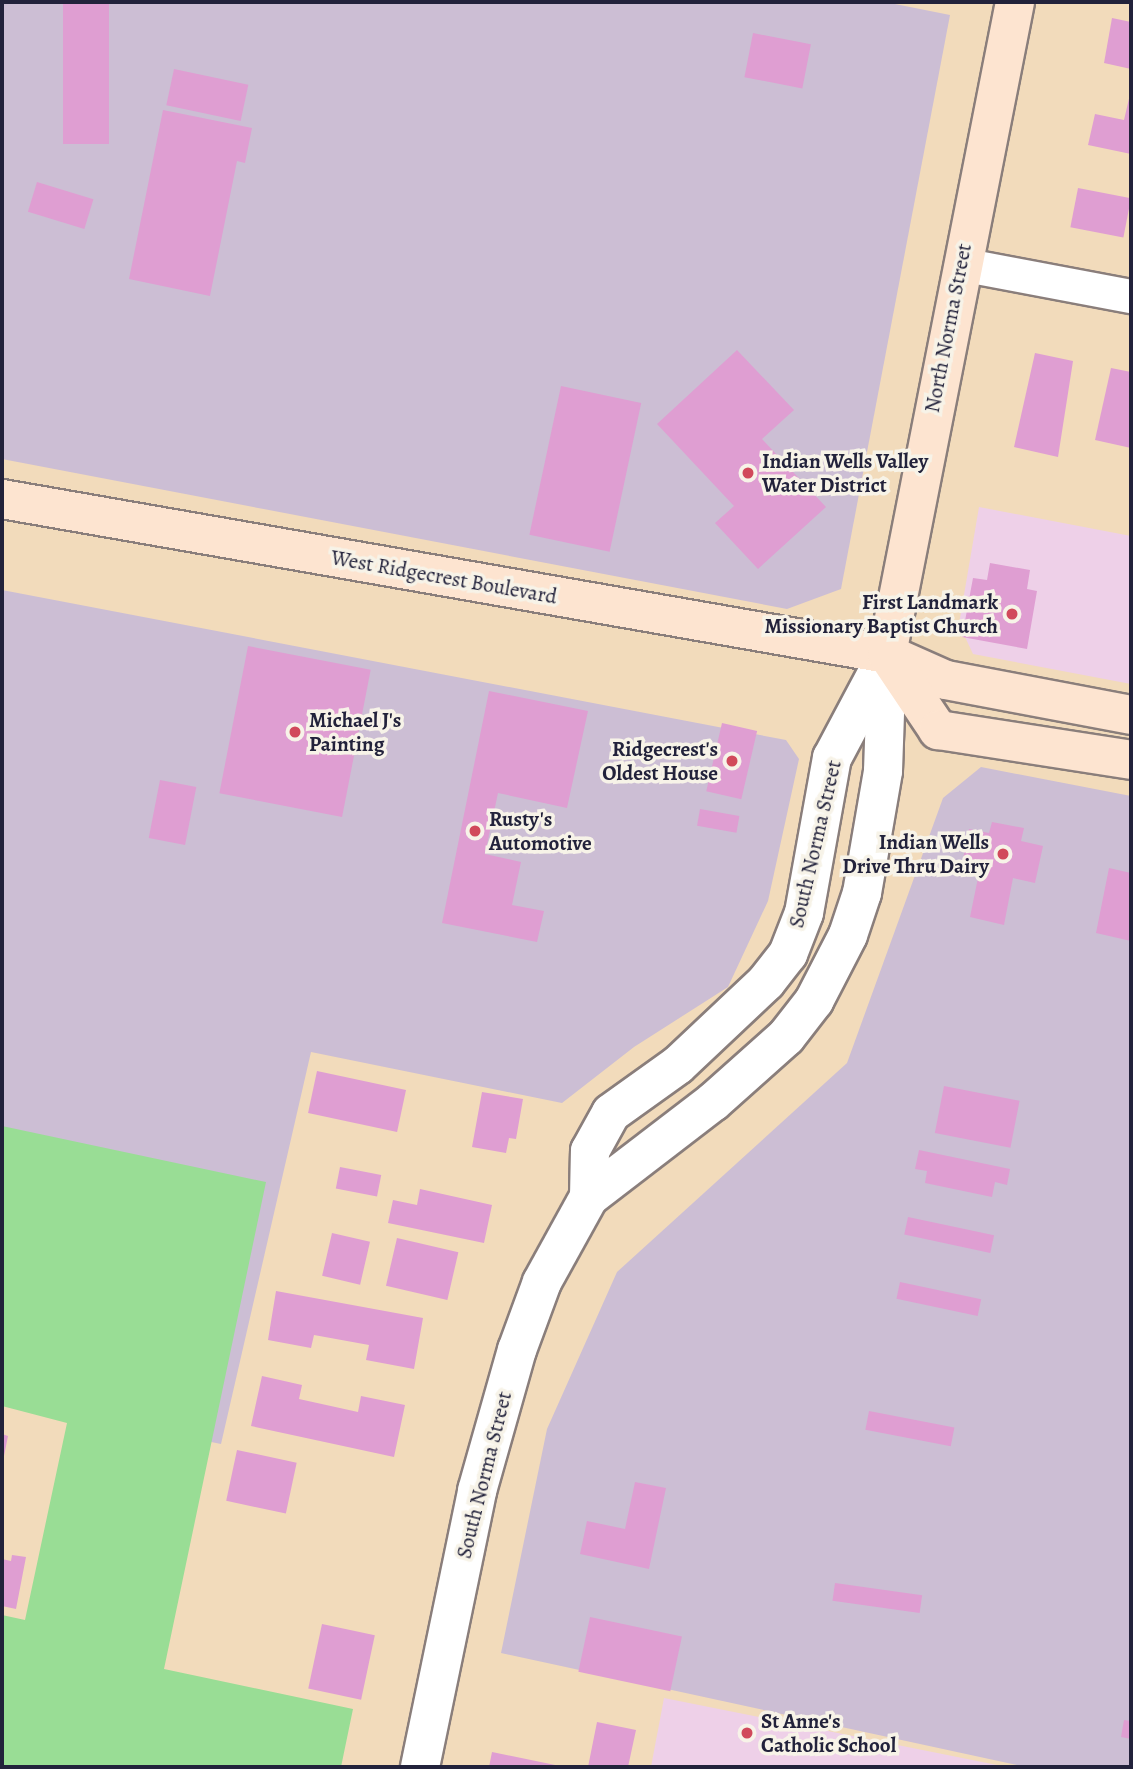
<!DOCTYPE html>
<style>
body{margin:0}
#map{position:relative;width:1133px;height:1769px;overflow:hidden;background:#f2dbbb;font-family:Alegreya,serif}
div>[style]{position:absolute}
.built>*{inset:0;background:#eed0e8}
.industrial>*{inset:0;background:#ccbed4}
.green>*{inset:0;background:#99dd95}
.building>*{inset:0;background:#df9ed2;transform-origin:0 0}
.roads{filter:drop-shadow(2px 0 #8a7e7b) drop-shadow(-2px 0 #8a7e7b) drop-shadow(0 2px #8a7e7b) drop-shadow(0 -2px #8a7e7b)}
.minor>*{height:33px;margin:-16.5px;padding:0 16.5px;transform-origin:16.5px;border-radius:16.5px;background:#fff}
.tertiary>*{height:38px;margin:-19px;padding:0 19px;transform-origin:19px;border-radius:19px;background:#fff}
.secondary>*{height:38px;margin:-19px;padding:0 19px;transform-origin:19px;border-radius:19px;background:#fde4d0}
.dots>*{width:19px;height:19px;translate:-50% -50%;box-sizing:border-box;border:4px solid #f7f3e8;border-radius:50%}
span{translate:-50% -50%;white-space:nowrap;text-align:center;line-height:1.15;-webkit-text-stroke:7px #f7f3e8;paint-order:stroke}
.street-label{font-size:21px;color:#22223b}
.poi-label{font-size:21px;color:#22223b;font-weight:700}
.left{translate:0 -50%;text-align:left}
.right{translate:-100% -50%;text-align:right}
.frame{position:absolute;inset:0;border:4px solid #22223b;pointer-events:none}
</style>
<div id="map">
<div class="built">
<div style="clip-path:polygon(979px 507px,1131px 536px,1131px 684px,973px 654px,959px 624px)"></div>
<div style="clip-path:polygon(664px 1698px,1007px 1767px,651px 1767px)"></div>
</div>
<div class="industrial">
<div style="clip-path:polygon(2px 2px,885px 2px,950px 15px,841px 589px,787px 609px,2px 459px)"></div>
<div style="clip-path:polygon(2px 590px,786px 740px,799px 759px,768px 901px,728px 987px,634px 1047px,562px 1103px,311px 1052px,221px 1444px,2px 1399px)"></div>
<div style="clip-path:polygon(981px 767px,1131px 796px,1131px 1767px,1026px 1767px,501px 1653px,547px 1429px,617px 1272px,847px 1063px,943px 798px)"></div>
</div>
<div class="green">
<div style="clip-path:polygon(2px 1126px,266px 1182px,164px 1669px,353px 1709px,341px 1767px,2px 1767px,2px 1615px,25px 1620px,67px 1423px,2px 1406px)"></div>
</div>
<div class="building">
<div style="left:63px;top:2px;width:46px;height:142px"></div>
<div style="clip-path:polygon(1112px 18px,1131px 22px,1131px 69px,1104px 63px)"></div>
<div style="left:753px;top:33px;width:59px;height:45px;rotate:11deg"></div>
<div style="left:174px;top:69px;width:76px;height:37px;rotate:12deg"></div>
<div style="clip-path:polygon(1131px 90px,1131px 154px,1088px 145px,1095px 114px,1124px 120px)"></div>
<div style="clip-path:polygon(163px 110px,252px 128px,245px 163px,237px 161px,210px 296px,129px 279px)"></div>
<div style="left:37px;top:182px;width:59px;height:31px;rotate:17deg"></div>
<div style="left:1078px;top:188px;width:54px;height:40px;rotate:11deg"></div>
<div style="clip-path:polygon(737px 350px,794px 410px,762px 439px,826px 507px,758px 569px,715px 523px,734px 506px,657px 424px)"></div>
<div style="clip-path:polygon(1035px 353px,1073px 361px,1058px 457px,1014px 447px)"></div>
<div style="clip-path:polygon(1111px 368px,1131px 372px,1131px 448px,1095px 440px)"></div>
<div style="left:561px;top:386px;width:82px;height:152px;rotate:12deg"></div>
<div style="clip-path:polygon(990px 563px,1030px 570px,1027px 589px,1037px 591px,1027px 649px,962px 637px,973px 578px,987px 580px)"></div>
<div style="left:248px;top:646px;width:125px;height:150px;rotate:11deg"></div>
<div style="clip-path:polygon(489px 691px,588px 711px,567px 808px,498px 793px,485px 854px,521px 862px,512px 905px,544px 911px,537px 942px,442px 923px)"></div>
<div style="left:722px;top:723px;width:36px;height:70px;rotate:13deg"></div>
<div style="left:160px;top:780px;width:37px;height:59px;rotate:11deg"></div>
<div style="left:700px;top:809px;width:40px;height:17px;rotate:10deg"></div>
<div style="clip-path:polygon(992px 822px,1024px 828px,1021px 841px,1043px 846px,1035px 883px,1013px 878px,1004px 925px,970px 917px,981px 863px,963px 859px,969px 829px,989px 833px)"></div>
<div style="clip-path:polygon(1109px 868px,1131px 873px,1131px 941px,1096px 933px)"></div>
<div style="left:317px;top:1071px;width:91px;height:43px;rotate:12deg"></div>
<div style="left:944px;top:1086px;width:77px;height:48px;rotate:11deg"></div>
<div style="clip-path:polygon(482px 1092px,523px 1099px,516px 1139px,509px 1138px,506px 1153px,472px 1147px)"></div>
<div style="clip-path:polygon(919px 1150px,1010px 1169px,1007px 1185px,995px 1182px,992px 1197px,925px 1183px,927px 1171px,915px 1169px)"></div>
<div style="left:340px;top:1167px;width:42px;height:22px;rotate:11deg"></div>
<div style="clip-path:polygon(420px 1189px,492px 1205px,484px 1243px,388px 1223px,393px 1200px,417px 1205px)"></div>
<div style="left:908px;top:1217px;width:88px;height:18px;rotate:12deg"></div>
<div style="left:332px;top:1233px;width:39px;height:44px;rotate:13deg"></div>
<div style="left:397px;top:1238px;width:63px;height:49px;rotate:13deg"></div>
<div style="left:900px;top:1282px;width:83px;height:17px;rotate:12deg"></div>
<div style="clip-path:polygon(276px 1291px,423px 1318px,414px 1369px,366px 1360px,369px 1345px,314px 1335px,311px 1348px,268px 1340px)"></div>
<div style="clip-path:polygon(262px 1376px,302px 1385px,299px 1399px,358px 1412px,361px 1396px,405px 1405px,394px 1457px,251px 1426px)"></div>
<div style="left:869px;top:1411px;width:87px;height:19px;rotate:11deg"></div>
<div style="clip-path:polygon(2px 1434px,8px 1436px,3px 1461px,2px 1461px)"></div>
<div style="left:237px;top:1450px;width:61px;height:52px;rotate:12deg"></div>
<div style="clip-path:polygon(635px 1482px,666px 1488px,649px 1569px,580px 1554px,587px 1521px,625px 1529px)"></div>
<div style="clip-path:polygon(12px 1555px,26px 1557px,16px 1609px,2px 1606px,2px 1559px,11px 1561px)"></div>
<div style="left:835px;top:1583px;width:88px;height:18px;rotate:8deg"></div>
<div style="left:590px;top:1617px;width:94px;height:56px;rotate:12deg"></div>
<div style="left:322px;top:1624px;width:54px;height:66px;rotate:12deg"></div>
<div style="clip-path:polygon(1124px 1720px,1131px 1721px,1131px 1739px,1121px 1737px)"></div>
<div style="clip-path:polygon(597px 1722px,636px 1730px,628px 1767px,588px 1767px)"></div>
<div style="clip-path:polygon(492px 1752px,560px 1766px,560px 1767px,489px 1767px)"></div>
</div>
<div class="roads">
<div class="minor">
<div style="left:961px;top:264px;width:173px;rotate:10.7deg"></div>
</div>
<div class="tertiary">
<div style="left:589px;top:1197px;width:46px;rotate:-88.8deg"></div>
<div style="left:590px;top:1151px;width:43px;rotate:-61.1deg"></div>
<div style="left:611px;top:1113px;width:82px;rotate:-35.6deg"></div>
<div style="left:678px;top:1065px;width:121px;rotate:-43.3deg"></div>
<div style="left:766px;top:982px;width:36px;rotate:-52deg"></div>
<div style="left:788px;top:954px;width:44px;rotate:-68.7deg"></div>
<div style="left:804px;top:913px;width:158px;rotate:-79.8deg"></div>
<div style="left:832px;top:758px;width:109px;rotate:-62deg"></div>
<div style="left:420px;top:1767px;width:282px;rotate:-78.3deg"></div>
<div style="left:477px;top:1491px;width:147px;rotate:-74.2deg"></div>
<div style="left:517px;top:1350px;width:72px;rotate:-69.8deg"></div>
<div style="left:542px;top:1282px;width:97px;rotate:-61.1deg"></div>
<div style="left:589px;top:1197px;width:156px;rotate:-37.5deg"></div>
<div style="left:713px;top:1102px;width:98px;rotate:-41.7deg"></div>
<div style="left:786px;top:1037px;width:46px;rotate:-52.1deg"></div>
<div style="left:814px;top:1001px;width:74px;rotate:-62.7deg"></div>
<div style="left:848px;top:935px;width:44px;rotate:-71.6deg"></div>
<div style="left:862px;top:893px;width:124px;rotate:-80.2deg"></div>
<div style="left:883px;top:771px;width:117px;rotate:-88deg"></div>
</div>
<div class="secondary">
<div style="left:2px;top:499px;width:898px;rotate:9.93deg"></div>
<div style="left:887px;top:654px;width:64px;rotate:23.8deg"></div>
<div style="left:946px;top:680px;width:188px;rotate:10.7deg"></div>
<div style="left:887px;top:654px;width:664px;rotate:-78.89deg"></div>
<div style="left:887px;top:654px;width:92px;rotate:56.1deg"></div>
<div style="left:938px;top:730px;width:195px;rotate:8.8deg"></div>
</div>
</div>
<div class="dots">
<div style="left:748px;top:473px;background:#d1495b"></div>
<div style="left:1012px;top:614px;background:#d1495b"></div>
<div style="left:295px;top:732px;background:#d1495b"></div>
<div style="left:732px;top:761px;background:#d1495b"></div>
<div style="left:475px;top:831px;background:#d1495b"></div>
<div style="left:1003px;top:854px;background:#d1495b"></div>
<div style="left:747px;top:1733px;background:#d1495b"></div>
</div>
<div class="street-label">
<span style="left:948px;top:328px;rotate:-79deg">North Norma Street</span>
<span style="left:444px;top:577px;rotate:10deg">West Ridgecrest Boulevard</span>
<span style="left:815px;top:844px;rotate:-77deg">South Norma Street</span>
<span style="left:484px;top:1475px;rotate:-76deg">South Norma Street</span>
</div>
<div class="poi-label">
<span class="left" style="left:762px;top:473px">Indian Wells Valley<br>Water District</span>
<span class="right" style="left:998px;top:614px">First Landmark<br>Missionary Baptist Church</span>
<span class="left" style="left:309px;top:732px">Michael J's<br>Painting</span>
<span class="right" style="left:718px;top:761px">Ridgecrest's<br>Oldest House</span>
<span class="left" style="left:489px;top:831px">Rusty's<br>Automotive</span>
<span class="right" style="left:989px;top:854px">Indian Wells<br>Drive Thru Dairy</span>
<span class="left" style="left:761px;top:1733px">St Anne's<br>Catholic School</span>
</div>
<div class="frame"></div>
</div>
